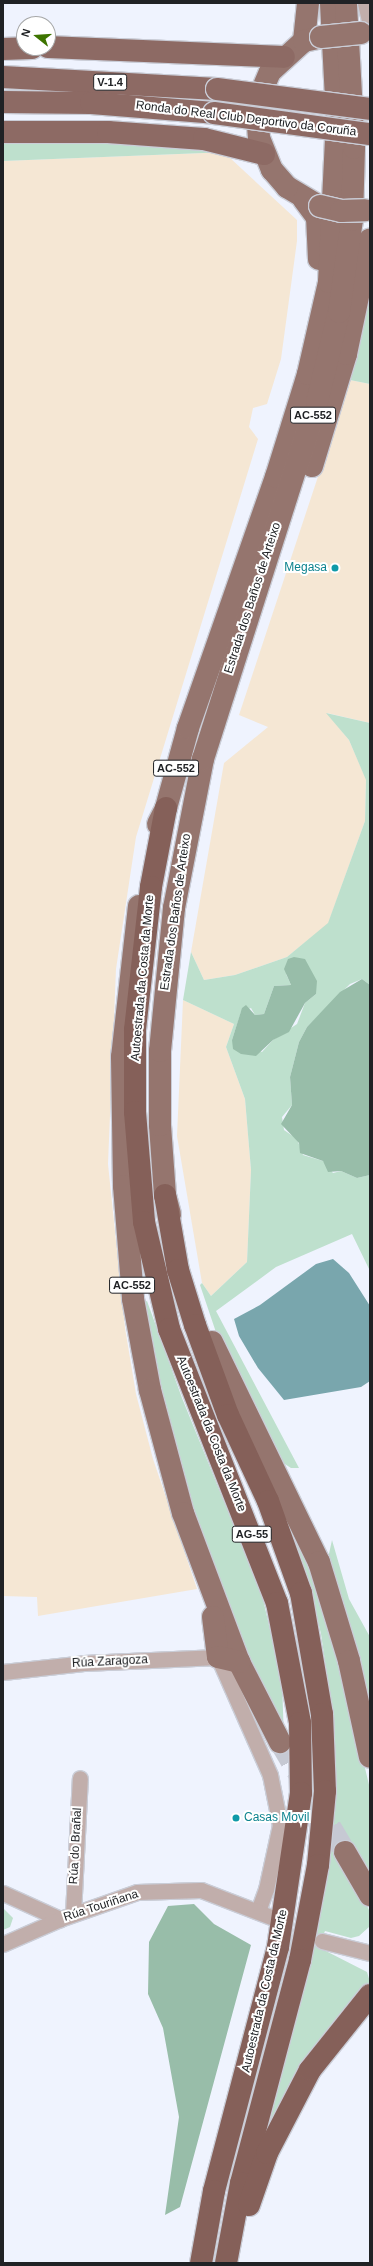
<!DOCTYPE html>
<meta charset="utf-8">
<style>
body{margin:0}
#map{position:relative;width:373px;height:2266px;overflow:hidden;background:#eff3fe;font-family:Helvetica,sans-serif}
div>[style]{position:absolute}
.industrial>*{inset:0;background:#f5e7d4}
.green>*{inset:0;background:#bee0cd}
.forest>*{inset:0;background:#98bda9}
.water>*{inset:0;background:#79a6ad}
.primary-tunnel>*{height:22px;margin-top:-11px;transform-origin:0;background:repeating-linear-gradient(90deg,#c6c9d3 0 22px,transparent 0 33px)}
.roads{filter:drop-shadow(1px 0 #cacdd7) drop-shadow(-1px 0 #cacdd7) drop-shadow(0 1px #cacdd7) drop-shadow(0 -1px #cacdd7)}
.minor>*{height:15px;margin:-7.5px;padding:0 7.5px;transform-origin:7.5px;border-radius:7.5px;background:#c1aeab}
.primary>*{height:22px;margin:-11px;padding:0 11px;transform-origin:11px;border-radius:11px;background:#95756e}
.trunk>*{height:22px;margin:-11px;padding:0 11px;transform-origin:11px;border-radius:11px;background:#8d6a64}
.motorway>*{height:22px;margin:-11px;padding:0 11px;transform-origin:11px;border-radius:11px;background:#856059}
.bridges{filter:drop-shadow(1px 0 #cacdd7) drop-shadow(-1px 0 #cacdd7) drop-shadow(0 1px #cacdd7) drop-shadow(0 -1px #cacdd7)}
.primary-bridge>*{height:22px;margin:-11px;padding:0 11px;transform-origin:11px;border-radius:11px;background:#95756e}
.trunk-bridge>*{height:22px;margin:-11px;padding:0 11px;transform-origin:11px;border-radius:11px;background:#8d6a64}
.dots>*{width:11px;height:11px;translate:-50% -50%;box-sizing:border-box;border:2px solid #fff;border-radius:50%}
span{translate:-50% -50%;white-space:nowrap;text-align:center;line-height:1.15;-webkit-text-stroke:4px #fff;paint-order:stroke}
.shield-label span{padding:1px 3px;background:#fff;border:1px solid;border-radius:3px;-webkit-text-stroke-width:0}
.shield-label{font-size:11px;color:#202225;font-weight:700}
.street-label{font-size:12px;color:#202225}
.culture-label{font-size:12px;color:#0d838f}
.right{translate:-100% -50%;text-align:right}
.left{translate:0 -50%;text-align:left}
.frame{position:absolute;inset:0;border:4px solid #202225;pointer-events:none}
.north{position:absolute;left:16px;top:16px;width:40px;height:40px;box-sizing:border-box;background:#fff;border:1px solid #a6a7a8;border-radius:50%;rotate:287deg;font-size:11px;font-weight:700;line-height:16px;text-align:center;color:#202225}
.north::after{content:'';display:block;margin:auto;width:14px;height:18px;background:#3d7400;clip-path:polygon(50% 0,100% 100%,50% 72%,0 100%)}
</style>
<div id="map">
<div class="industrial">
<div style="clip-path:polygon(229px 152px,229px 157px,297px 220px,297px 241px,281px 359px,267px 404px,253px 408px,249px 427px,258px 439px,136px 837px,116px 969px,108px 1164px,125px 1328px,136px 1394px,153px 1459px,197px 1589px,38px 1616px,37px 1597px,3px 1596px,3px 161px)"></div>
<div style="clip-path:polygon(350px 380px,370px 384px,370px 723px,327px 713px,349px 740px,366px 779px,365px 821px,328px 924px,287px 957px,235px 975px,204px 980px,191px 952px,224px 763px,268px 727px,239px 715px)"></div>
<div style="clip-path:polygon(183px 1000px,234px 1024px,226px 1047px,245px 1099px,251px 1170px,247px 1262px,211px 1296px,202px 1283px,177px 1136px)"></div>
</div>
<div class="green">
<div style="clip-path:polygon(3px 140px,129px 142px,229px 152px,3px 161px)"></div>
<div style="clip-path:polygon(369px 296px,370px 297px,370px 384px,350px 380px)"></div>
<div style="clip-path:polygon(evenodd,326px 713px,370px 723px,370px 985px,362px 979px,350px 984px,307px 1027px,299px 1042px,290px 1077px,292px 1105px,282px 1117px,284px 1130px,297px 1139px,303px 1155px,323px 1161px,333px 1173px,341px 1171px,357px 1178px,370px 1175px,370px 1271px,352px 1234px,276px 1267px,216px 1311px,299px 1468px,291px 1468px,277px 1459px,222px 1350px,200px 1285px,202px 1283px,211px 1296px,247px 1262px,251px 1170px,245px 1099px,226px 1047px,234px 1024px,183px 1000px,191px 952px,204px 980px,235px 975px,287px 957px,328px 923px,365px 821px,366px 780px,349px 740px,326px 713px,286px 974px,316px 994px,305px 1003px,297px 1024px,273px 1040px,262px 1052px,232px 1040px,241px 1012px,251px 1008px,255px 1015px,264px 1014px,274px 986px,291px 985px,286px 974px)"></div>
<div style="clip-path:polygon(147px 1301px,182px 1398px,262px 1595px,282px 1681px,284px 1740px,247px 1663px,188px 1510px,141px 1304px)"></div>
<div style="clip-path:polygon(280px 1504px,322px 1587px,370px 1789px,370px 1879px,362px 1895px,369px 1910px,369px 1927px,359px 1936px,351px 1938px,325px 1931px,318px 1947px,367px 1972px,370px 1982px,270px 2125px,266px 2124px,318px 1929px,330px 1860px,335px 1769px,333px 1716px,321px 1634px,308px 1580px)"></div>
<div style="clip-path:polygon(332px 1540px,349px 1599px,370px 1637px,370px 1717px,327px 1563px)"></div>
<div style="clip-path:polygon(3px 1908px,13px 1918px,10px 1927px,3px 1930px)"></div>
</div>
<div class="forest">
<div style="clip-path:polygon(294px 957px,305px 959px,317px 981px,316px 994px,305px 1003px,289px 1032px,273px 1040px,256px 1056px,241px 1054px,233px 1049px,232px 1040px,242px 1008px,246px 1005px,255px 1015px,264px 1014px,274px 986px,291px 985px,284px 969px,288px 959px)"></div>
<div style="clip-path:polygon(362px 979px,370px 985px,370px 1175px,357px 1178px,341px 1171px,328px 1172px,323px 1161px,300px 1153px,299px 1143px,281px 1124px,292px 1105px,290px 1077px,299px 1042px,307px 1027px,340px 992px)"></div>
<div style="clip-path:polygon(194px 1904px,214px 1924px,251px 1945px,180px 2207px,165px 2215px,179px 2117px,163px 2028px,148px 1994px,149px 1942px,168px 1906px)"></div>
</div>
<div class="water">
<div style="clip-path:polygon(333px 1259px,349px 1273px,370px 1306px,370px 1381px,361px 1387px,284px 1400px,258px 1368px,239px 1336px,234px 1319px,260px 1305px,316px 1264px)"></div>
</div>
<div class="primary-tunnel">
<div style="left:280px;top:1742px;width:128px;rotate:59.4deg"></div>
</div>
<div class="roads">
<div class="minor">
<div style="left:365px;top:3px;width:22px;rotate:77deg"></div>
<div style="left:3px;top:1672px;width:81px;rotate:-6.3deg"></div>
<div style="left:84px;top:1663px;width:134px;rotate:-2.6deg"></div>
<div style="left:218px;top:1657px;width:129px;rotate:66.2deg"></div>
<div style="left:270px;top:1775px;width:51px;rotate:78.7deg"></div>
<div style="left:280px;top:1825px;width:66px;rotate:102.3deg"></div>
<div style="left:266px;top:1889px;width:23px;rotate:110deg"></div>
<div style="left:3px;top:1893px;width:63px;rotate:24.5deg"></div>
<div style="left:73px;top:1914px;width:136px;rotate:-87.1deg"></div>
<div style="left:322px;top:1941px;width:49px;rotate:14deg"></div>
<div style="left:3px;top:1944px;width:62px;rotate:-23.7deg"></div>
<div style="left:60px;top:1919px;width:82px;rotate:-19.3deg"></div>
<div style="left:137px;top:1892px;width:64px;rotate:-1.8deg"></div>
<div style="left:201px;top:1890px;width:75px;rotate:21.1deg"></div>
</div>
<div class="primary">
<div style="left:304px;top:41px;width:38px;rotate:-84deg"></div>
<div style="left:304px;top:200px;width:21px;rotate:53deg"></div>
<div style="left:317px;top:217px;width:42px;rotate:87.3deg"></div>
<div style="left:317px;top:205px;width:35px;rotate:-149deg"></div>
<div style="left:287px;top:187px;width:23px;rotate:-131deg"></div>
<div style="left:272px;top:170px;width:35px;rotate:-112deg"></div>
<div style="left:259px;top:138px;width:24px;rotate:-95deg"></div>
<div style="left:257px;top:114px;width:14px;rotate:-86deg"></div>
<div style="left:258px;top:100px;width:30px;rotate:-67deg"></div>
<div style="left:270px;top:72px;width:46px;rotate:-42.4deg"></div>
<div style="left:304px;top:41px;width:17px;rotate:-13deg"></div>
<div style="left:312px;top:466px;width:117px;rotate:-73.1deg"></div>
<div style="left:346px;top:354px;width:117px;rotate:-78.2deg"></div>
<div style="left:158px;top:824px;width:18px;rotate:-63deg"></div>
<div style="left:166px;top:808px;width:83px;rotate:-74.6deg"></div>
<div style="left:188px;top:728px;width:266px;rotate:-70.7deg"></div>
<div style="left:276px;top:477px;width:108px;rotate:-72.7deg"></div>
<div style="left:308px;top:374px;width:94px;rotate:-77.1deg"></div>
<div style="left:329px;top:282px;width:164px;rotate:-87.2deg"></div>
<div style="left:337px;top:118px;width:115px;rotate:-93deg"></div>
<div style="left:139px;top:906px;width:152px;rotate:96.4deg"></div>
<div style="left:122px;top:1057px;width:129px;rotate:89.1deg"></div>
<div style="left:124px;top:1186px;width:113px;rotate:85.4deg"></div>
<div style="left:133px;top:1299px;width:93px;rotate:79.4deg"></div>
<div style="left:150px;top:1390px;width:127px;rotate:75deg"></div>
<div style="left:183px;top:1513px;width:159px;rotate:69.4deg"></div>
<div style="left:239px;top:1662px;width:90px;rotate:62.9deg"></div>
<div style="left:170px;top:1214px;width:20px;rotate:-105deg"></div>
<div style="left:165px;top:1195px;width:70px;rotate:-94.1deg"></div>
<div style="left:160px;top:1125px;width:74px;rotate:-90deg"></div>
<div style="left:160px;top:1051px;width:144px;rotate:-84.4deg"></div>
<div style="left:174px;top:908px;width:152px;rotate:-79deg"></div>
<div style="left:203px;top:759px;width:375px;rotate:-72.3deg"></div>
<div style="left:317px;top:402px;width:93px;rotate:-76.3deg"></div>
<div style="left:339px;top:312px;width:93px;rotate:-82deg"></div>
<div style="left:352px;top:220px;width:72px;rotate:-88.4deg"></div>
<div style="left:354px;top:148px;width:145px;rotate:-93.2deg"></div>
<div style="left:212px;top:1342px;width:245px;rotate:64.1deg"></div>
<div style="left:319px;top:1562px;width:103px;rotate:73.1deg"></div>
<div style="left:349px;top:1661px;width:98px;rotate:77.7deg"></div>
<div style="left:213px;top:1617px;width:40px;rotate:82.9deg"></div>
<div style="left:218px;top:1657px;width:22px;rotate:13deg"></div>
<div style="left:345px;top:1852px;width:50px;rotate:59.8deg"></div>
</div>
<div class="trunk">
<div style="left:48px;top:47px;width:236px;rotate:2.4deg"></div>
<div style="left:3px;top:49px;width:29px;rotate:-2deg"></div>
<div style="left:3px;top:77px;width:214px;rotate:3.2deg"></div>
<div style="left:3px;top:102px;width:88px;rotate:0.7deg"></div>
<div style="left:91px;top:103px;width:123px;rotate:4.6deg"></div>
<div style="left:3px;top:132px;width:105px"></div>
<div style="left:108px;top:132px;width:96px;rotate:4.2deg"></div>
<div style="left:204px;top:139px;width:62px;rotate:14deg"></div>
</div>
<div class="motorway">
<div style="left:166px;top:808px;width:80px;rotate:100.8deg"></div>
<div style="left:151px;top:887px;width:144px;rotate:96.4deg"></div>
<div style="left:135px;top:1030px;width:82px;rotate:90deg"></div>
<div style="left:135px;top:1112px;width:110px;rotate:85.3deg"></div>
<div style="left:144px;top:1222px;width:110px;rotate:76.8deg"></div>
<div style="left:169px;top:1329px;width:295px;rotate:68.5deg"></div>
<div style="left:277px;top:1603px;width:122px;rotate:79.1deg"></div>
<div style="left:300px;top:1723px;width:70px;rotate:89.2deg"></div>
<div style="left:301px;top:1793px;width:156px;rotate:98.5deg"></div>
<div style="left:278px;top:1947px;width:252px;rotate:104.7deg"></div>
<div style="left:214px;top:2191px;width:73px;rotate:100.2deg"></div>
<div style="left:165px;top:1195px;width:76px;rotate:80.2deg"></div>
<div style="left:178px;top:1270px;width:58px;rotate:72.8deg"></div>
<div style="left:195px;top:1325px;width:96px;rotate:69.9deg"></div>
<div style="left:228px;top:1415px;width:95px;rotate:65.1deg"></div>
<div style="left:268px;top:1501px;width:98px;rotate:70.3deg"></div>
<div style="left:301px;top:1593px;width:123px;rotate:80.2deg"></div>
<div style="left:322px;top:1714px;width:77px;rotate:87.8deg"></div>
<div style="left:325px;top:1791px;width:74px;rotate:95.4deg"></div>
<div style="left:318px;top:1865px;width:97px;rotate:100.7deg"></div>
<div style="left:300px;top:1960px;width:231px;rotate:104.8deg"></div>
<div style="left:241px;top:2183px;width:81px;rotate:100.6deg"></div>
<div style="left:249px;top:2205px;width:55px;rotate:-70.9deg"></div>
<div style="left:267px;top:2153px;width:93px;rotate:-62.6deg"></div>
<div style="left:310px;top:2070px;width:96px;rotate:-51.3deg"></div>
</div>
</div>
<div class="bridges">
<div class="primary-bridge">
<div style="left:321px;top:37px;width:40px;rotate:-5.7deg"></div>
<div style="left:320px;top:206px;width:22px;rotate:13deg"></div>
<div style="left:341px;top:211px;width:24px;rotate:-2deg"></div>
</div>
<div class="trunk-bridge">
<div style="left:217px;top:89px;width:154px;rotate:7.4deg"></div>
<div style="left:214px;top:113px;width:157px;rotate:7.7deg"></div>
</div>
</div>
<div class="dots">
<div style="left:335px;top:568px;background:#0f9aa8"></div>
<div style="left:236px;top:1818px;background:#0f9aa8"></div>
</div>
<div class="shield-label">
<span style="left:110px;top:82px">V-1.4</span>
<span style="left:313px;top:415px">AC-552</span>
<span style="left:176px;top:768px">AC-552</span>
<span style="left:132px;top:1285px">AC-552</span>
<span style="left:252px;top:1534px">AG-55</span>
</div>
<div class="street-label">
<span style="left:246px;top:119px;rotate:7deg">Ronda do Real Club Deportivo da Coruña</span>
<span style="left:253px;top:598px;rotate:-72deg">Estrada dos Baños de Arteixo</span>
<span style="left:176px;top:912px;rotate:-82deg">Estrada dos Baños de Arteixo</span>
<span style="left:143px;top:978px;rotate:-85deg">Autoestrada da Costa da Morte</span>
<span style="left:211px;top:1434px;rotate:68deg">Autoestrada da Costa da Morte</span>
<span style="left:110px;top:1662px;rotate:-3deg">Rúa Zaragoza</span>
<span style="left:76px;top:1846px;rotate:-87deg">Rúa do Brañal</span>
<span style="left:101px;top:1906px;rotate:-18deg">Rúa Touriñana</span>
<span style="left:265px;top:1991px;rotate:-77deg">Autoestrada da Costa da Morte</span>
</div>
<div class="culture-label">
<span class="right" style="left:327px;top:568px">Megasa</span>
<span class="left" style="left:244px;top:1818px">Casas Movil</span>
</div>
<div class="frame"></div>
<div class="north">N</div>
</div>
